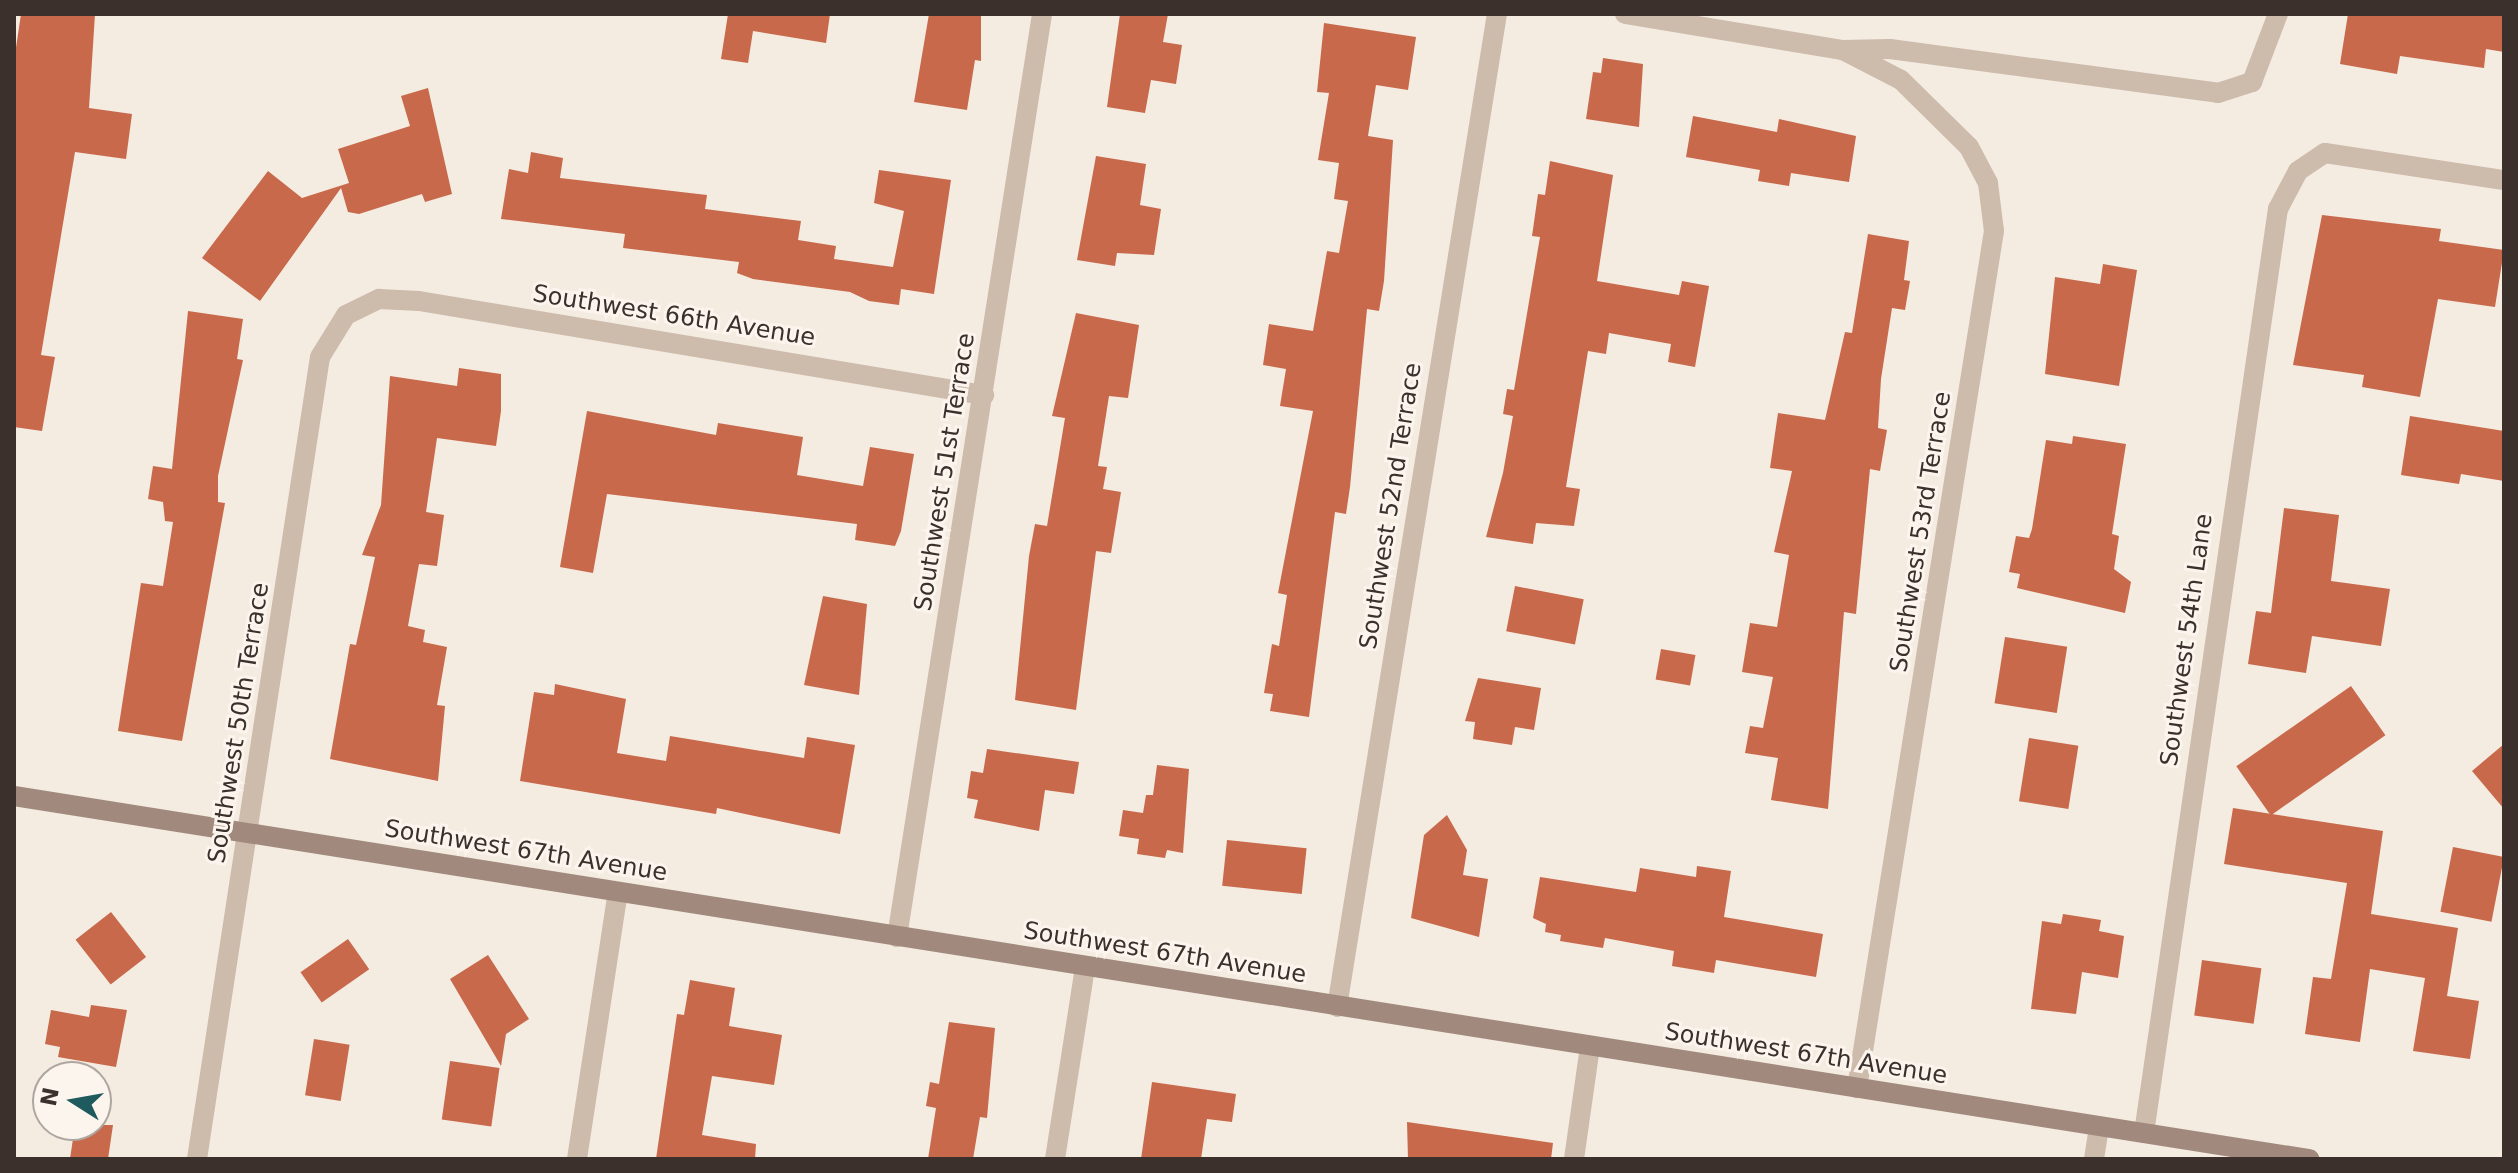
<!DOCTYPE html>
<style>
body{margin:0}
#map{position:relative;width:2518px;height:1173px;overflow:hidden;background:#f4ebe1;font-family:"DejaVu Sans",sans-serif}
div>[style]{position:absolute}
.building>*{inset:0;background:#c8694b;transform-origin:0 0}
.minor>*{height:20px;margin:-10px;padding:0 10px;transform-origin:10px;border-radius:10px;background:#cdbbac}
.secondary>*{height:20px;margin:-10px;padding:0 10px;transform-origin:10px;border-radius:10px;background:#a18a7d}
span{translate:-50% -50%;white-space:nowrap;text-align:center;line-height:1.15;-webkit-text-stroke:6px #fbf5ee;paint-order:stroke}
.street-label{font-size:24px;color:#3b302b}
.frame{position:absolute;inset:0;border:16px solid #3b302b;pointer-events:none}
.north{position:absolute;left:32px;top:1061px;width:80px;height:80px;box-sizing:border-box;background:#fbf5ee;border:2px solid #aea6a0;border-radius:50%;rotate:281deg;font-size:22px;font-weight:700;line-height:32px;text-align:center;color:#3b302b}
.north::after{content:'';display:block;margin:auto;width:28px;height:36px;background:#1f5a5e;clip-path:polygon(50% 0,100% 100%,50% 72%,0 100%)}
</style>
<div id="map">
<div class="building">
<div style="clip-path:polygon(21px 14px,95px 14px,89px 108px,132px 114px,126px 159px,75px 152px,41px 355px,55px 357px,42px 431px,14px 427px,14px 61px)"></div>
<div style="clip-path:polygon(728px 14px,830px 14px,826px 43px,753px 31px,748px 63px,721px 59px)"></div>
<div style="clip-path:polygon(929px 14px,981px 14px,981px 61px,975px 60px,967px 110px,914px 102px)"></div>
<div style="clip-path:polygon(1120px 14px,1168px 14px,1163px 42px,1182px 45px,1176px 84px,1151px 80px,1145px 113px,1107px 107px)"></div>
<div style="clip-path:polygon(2348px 14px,2504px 14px,2504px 52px,2486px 49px,2484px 68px,2400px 56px,2397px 74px,2340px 64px)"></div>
<div style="clip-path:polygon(1324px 23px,1416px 37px,1408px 90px,1376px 85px,1368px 136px,1393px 140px,1384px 281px,1379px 311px,1367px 309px,1350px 487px,1346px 514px,1335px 512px,1309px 717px,1270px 711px,1273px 694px,1264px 693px,1272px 644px,1279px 646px,1287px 595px,1278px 593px,1313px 411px,1280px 406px,1286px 369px,1263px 365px,1269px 324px,1313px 331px,1327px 251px,1339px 253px,1348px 201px,1334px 199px,1339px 163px,1318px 160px,1329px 93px,1317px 92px)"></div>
<div style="clip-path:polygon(1603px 58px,1643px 64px,1639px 127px,1586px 119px,1593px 72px,1601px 73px)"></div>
<div style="clip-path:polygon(428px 88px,452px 194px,425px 202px,422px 194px,359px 214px,348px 212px,341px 188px,260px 301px,202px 258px,268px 171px,302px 198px,349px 183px,338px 149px,410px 126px,401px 96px)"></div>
<div style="clip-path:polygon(1693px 116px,1777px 132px,1779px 119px,1856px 136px,1849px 182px,1791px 173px,1789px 186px,1758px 181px,1760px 170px,1686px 157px)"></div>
<div style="clip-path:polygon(531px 152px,563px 158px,560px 178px,707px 195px,705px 209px,801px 221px,798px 240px,836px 246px,834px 259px,893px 267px,904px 211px,874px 203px,879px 170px,951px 180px,934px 294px,901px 289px,899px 305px,869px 301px,850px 292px,753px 279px,737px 273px,739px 262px,623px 248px,625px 234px,501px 219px,509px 169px,528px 173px)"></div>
<div style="clip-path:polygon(1096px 156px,1146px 164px,1140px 205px,1161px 209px,1154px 255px,1117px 253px,1115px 266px,1077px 260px)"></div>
<div style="clip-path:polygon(1550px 161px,1613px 175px,1597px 281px,1679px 295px,1682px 281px,1709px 286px,1695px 367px,1668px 362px,1671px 344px,1609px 333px,1606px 354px,1588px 351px,1566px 487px,1580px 489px,1574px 526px,1536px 523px,1533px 544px,1486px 537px,1503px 473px,1513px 416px,1503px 414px,1507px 389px,1514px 390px,1540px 237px,1532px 236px,1538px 194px,1545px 195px)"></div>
<div style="clip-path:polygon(2322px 215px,2441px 229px,2439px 241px,2504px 250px,2495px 307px,2438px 299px,2420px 397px,2362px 387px,2364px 375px,2293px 365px)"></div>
<div style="clip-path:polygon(1868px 234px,1909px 241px,1904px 280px,1910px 281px,1905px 310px,1892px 308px,1881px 379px,1878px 428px,1887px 430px,1880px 471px,1870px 469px,1856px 614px,1844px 612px,1828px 809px,1771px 800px,1778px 758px,1745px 753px,1750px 726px,1763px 728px,1773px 677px,1742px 672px,1750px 623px,1777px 627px,1789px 555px,1774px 552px,1792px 471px,1770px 468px,1778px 413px,1825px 420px,1845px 332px,1852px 333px)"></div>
<div style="clip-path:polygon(2103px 264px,2137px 270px,2119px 386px,2045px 374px,2055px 277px,2100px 284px)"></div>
<div style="clip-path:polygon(188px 311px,243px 319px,237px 359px,243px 360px,218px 476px,218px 502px,225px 503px,182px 741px,118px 731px,141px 583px,163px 586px,173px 522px,165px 521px,163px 502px,148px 499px,153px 466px,172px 469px)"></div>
<div style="clip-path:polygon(1076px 313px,1139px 325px,1128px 398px,1109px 396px,1098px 466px,1107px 467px,1103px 489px,1121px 492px,1111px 553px,1096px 551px,1076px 710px,1015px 700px,1029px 556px,1035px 524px,1047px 526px,1065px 418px,1052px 416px)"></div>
<div style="clip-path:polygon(459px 368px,501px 374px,501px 411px,496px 446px,437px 438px,426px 512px,444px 515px,437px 566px,419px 564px,408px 626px,425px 630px,423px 642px,447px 647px,437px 705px,445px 706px,438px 781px,330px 759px,350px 644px,356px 645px,375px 557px,362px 555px,381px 505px,390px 376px,457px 386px)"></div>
<div style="clip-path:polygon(587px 411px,716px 435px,718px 423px,803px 437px,797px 475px,863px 486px,870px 447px,914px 454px,901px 531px,895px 546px,855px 540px,857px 524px,607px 494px,593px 573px,560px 567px)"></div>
<div style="clip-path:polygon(2410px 416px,2504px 431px,2504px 481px,2461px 474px,2459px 484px,2401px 475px)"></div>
<div style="clip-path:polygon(2073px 436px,2126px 444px,2112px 534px,2119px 536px,2114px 569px,2131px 582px,2125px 613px,2017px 588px,2020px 574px,2009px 572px,2016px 536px,2029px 538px,2032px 529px,2046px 440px,2072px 444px)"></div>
<div style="clip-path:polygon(2284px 508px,2339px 515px,2331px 581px,2390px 589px,2381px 646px,2312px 636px,2306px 673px,2248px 664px,2256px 611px,2271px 613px)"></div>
<div style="left:1515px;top:586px;width:70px;height:46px;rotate:11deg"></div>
<div style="clip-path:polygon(823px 596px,867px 604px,859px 695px,804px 685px)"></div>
<div style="left:2005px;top:637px;width:63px;height:67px;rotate:9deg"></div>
<div style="left:1661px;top:649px;width:35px;height:31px;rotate:10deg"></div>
<div style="clip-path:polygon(1478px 678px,1541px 688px,1534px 730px,1515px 727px,1512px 745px,1473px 739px,1475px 722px,1465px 721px)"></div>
<div style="clip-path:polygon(555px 684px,626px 699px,617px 753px,666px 761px,670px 736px,804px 758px,807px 737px,855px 745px,840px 834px,717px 808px,716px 814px,520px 781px,534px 692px,554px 695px)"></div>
<div style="left:2351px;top:686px;width:60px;height:140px;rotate:55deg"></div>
<div style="left:2029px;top:738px;width:50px;height:64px;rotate:9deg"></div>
<div style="clip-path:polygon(2504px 744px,2504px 809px,2472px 771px)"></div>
<div style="clip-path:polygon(987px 749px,1079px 762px,1074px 794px,1045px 790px,1039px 831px,974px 818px,978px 800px,967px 798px,971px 771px,983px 773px)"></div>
<div style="clip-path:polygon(1157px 765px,1189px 769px,1183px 853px,1167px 850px,1165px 858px,1137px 854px,1139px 839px,1119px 836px,1123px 810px,1143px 813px,1146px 795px,1153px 795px)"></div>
<div style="clip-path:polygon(2233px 808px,2383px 831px,2371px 914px,2458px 928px,2447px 996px,2479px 1001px,2470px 1059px,2413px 1051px,2425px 978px,2370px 969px,2360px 1042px,2305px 1034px,2313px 977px,2331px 979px,2347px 883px,2224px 864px)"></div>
<div style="clip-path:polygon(1447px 815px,1467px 850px,1463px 875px,1488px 879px,1479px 937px,1411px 918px,1424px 835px)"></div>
<div style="left:1227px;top:840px;width:80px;height:46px;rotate:6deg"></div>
<div style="left:2453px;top:847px;width:52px;height:66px;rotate:11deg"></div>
<div style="clip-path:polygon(1697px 866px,1731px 871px,1724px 917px,1823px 934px,1816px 977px,1716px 960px,1714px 973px,1672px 966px,1674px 951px,1605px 938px,1603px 948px,1560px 941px,1561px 935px,1545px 932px,1546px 924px,1533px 918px,1540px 877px,1636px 892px,1640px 868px,1696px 877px)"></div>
<div style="left:111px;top:912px;width:57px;height:45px;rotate:52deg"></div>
<div style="clip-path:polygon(2063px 914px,2101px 920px,2099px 931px,2124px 936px,2118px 978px,2082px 972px,2076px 1014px,2031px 1009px,2042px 921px,2061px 924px)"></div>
<div style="left:348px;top:939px;width:37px;height:58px;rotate:55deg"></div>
<div style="clip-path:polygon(488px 955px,529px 1019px,506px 1034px,501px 1066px,450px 979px)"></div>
<div style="left:2202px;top:960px;width:60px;height:56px;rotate:8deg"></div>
<div style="clip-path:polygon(690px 980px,735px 988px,729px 1026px,782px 1035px,774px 1085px,712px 1076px,702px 1135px,756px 1144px,755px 1159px,656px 1159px,677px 1014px,684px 1015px)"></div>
<div style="clip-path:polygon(91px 1005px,127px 1010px,116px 1067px,58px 1057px,60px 1047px,45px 1044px,51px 1010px,89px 1017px)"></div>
<div style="clip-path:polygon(949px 1022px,995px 1028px,987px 1118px,980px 1117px,973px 1159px,928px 1159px,936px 1108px,926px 1106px,930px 1082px,939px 1084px)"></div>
<div style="left:314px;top:1039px;width:36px;height:57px;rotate:9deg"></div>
<div style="left:450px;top:1061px;width:50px;height:59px;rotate:8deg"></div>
<div style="clip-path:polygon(1152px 1082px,1236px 1094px,1232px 1122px,1207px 1119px,1201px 1159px,1141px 1159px)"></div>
<div style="clip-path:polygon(1407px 1122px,1553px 1143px,1551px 1159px,1408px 1159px)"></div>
<div style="clip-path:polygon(75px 1125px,113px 1125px,108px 1159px,70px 1159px)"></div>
</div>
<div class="minor">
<div style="left:1625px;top:14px;width:221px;rotate:9.4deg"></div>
<div style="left:1843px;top:50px;width:47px;rotate:-1.2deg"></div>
<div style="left:1890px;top:49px;width:331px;rotate:7.6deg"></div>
<div style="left:2218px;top:93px;width:36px;rotate:-18deg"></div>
<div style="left:2252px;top:82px;width:73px;rotate:-69.1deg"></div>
<div style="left:1843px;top:50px;width:65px;rotate:27.3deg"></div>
<div style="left:1901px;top:80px;width:95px;rotate:44.6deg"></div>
<div style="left:1969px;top:147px;width:41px;rotate:62.2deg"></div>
<div style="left:1988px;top:183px;width:48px;rotate:82.9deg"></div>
<div style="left:1994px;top:231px;width:868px;rotate:99.08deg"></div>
<div style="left:897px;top:937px;width:934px;rotate:-81.07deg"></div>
<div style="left:1337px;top:1007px;width:1006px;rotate:-80.85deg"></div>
<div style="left:2144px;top:1133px;width:934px;rotate:-81.75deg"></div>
<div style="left:2278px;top:209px;width:43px;rotate:-62.2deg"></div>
<div style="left:2298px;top:171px;width:32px;rotate:-34deg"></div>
<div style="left:2325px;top:153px;width:181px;rotate:8.6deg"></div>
<div style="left:197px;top:1159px;width:811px;rotate:-81.28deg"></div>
<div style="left:320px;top:357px;width:49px;rotate:-58.2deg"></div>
<div style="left:346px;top:315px;width:37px;rotate:-26deg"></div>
<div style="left:379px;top:299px;width:40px;rotate:2.9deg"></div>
<div style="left:419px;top:301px;width:573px;rotate:9.45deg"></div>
<div style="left:577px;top:1159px;width:270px;rotate:-81.3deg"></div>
<div style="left:1055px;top:1159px;width:194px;rotate:-81.1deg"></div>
<div style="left:1574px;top:1159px;width:114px;rotate:-81.9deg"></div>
<div style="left:2094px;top:1159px;width:33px;rotate:-81deg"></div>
</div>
<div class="secondary">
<div style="left:14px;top:796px;width:2324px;rotate:8.99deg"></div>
</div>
<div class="street-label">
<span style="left:674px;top:316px;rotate:9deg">Southwest 66th Avenue</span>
<span style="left:945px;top:472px;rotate:-81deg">Southwest 51st Terrace</span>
<span style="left:1391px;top:506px;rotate:-81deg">Southwest 52nd Terrace</span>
<span style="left:1921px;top:532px;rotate:-81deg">Southwest 53rd Terrace</span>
<span style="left:2187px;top:640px;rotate:-82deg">Southwest 54th Lane</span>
<span style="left:239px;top:723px;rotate:-81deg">Southwest 50th Terrace</span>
<span style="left:526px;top:851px;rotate:9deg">Southwest 67th Avenue</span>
<span style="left:1165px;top:953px;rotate:9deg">Southwest 67th Avenue</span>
<span style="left:1806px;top:1054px;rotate:9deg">Southwest 67th Avenue</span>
</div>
<div class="frame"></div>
<div class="north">N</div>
</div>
